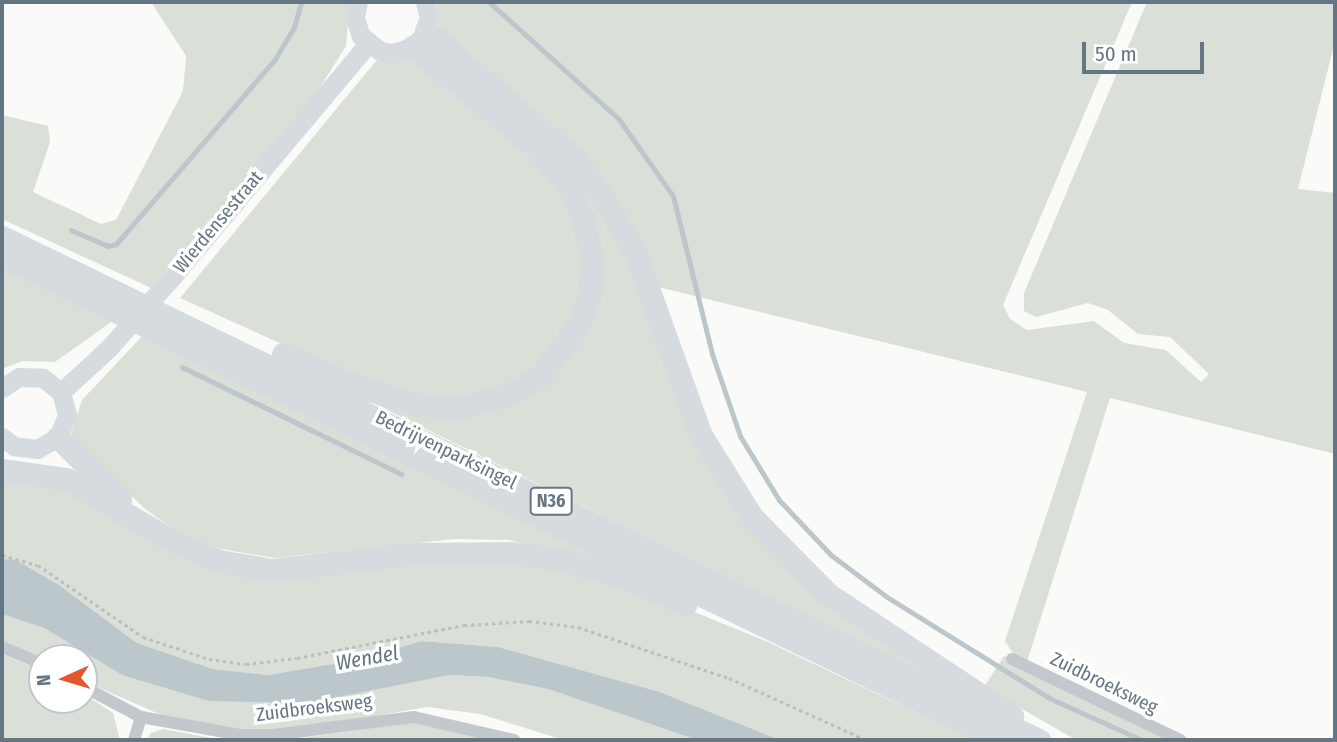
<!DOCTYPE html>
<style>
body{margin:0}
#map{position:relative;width:1337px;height:742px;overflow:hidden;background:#fafaf8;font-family:"Fira Sans Condensed",sans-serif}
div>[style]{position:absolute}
.green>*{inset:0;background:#dadfd7}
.water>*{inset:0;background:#bbc7cb}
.stream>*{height:5px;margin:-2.5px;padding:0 2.5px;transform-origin:2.5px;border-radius:2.5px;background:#bbc7cb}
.path>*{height:2.5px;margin-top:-1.25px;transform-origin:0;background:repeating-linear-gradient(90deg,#bbbfc2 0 3.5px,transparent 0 7px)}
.street>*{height:12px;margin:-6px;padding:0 6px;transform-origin:6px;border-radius:6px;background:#c3c8cc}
.primary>*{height:19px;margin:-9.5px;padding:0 9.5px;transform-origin:9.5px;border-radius:9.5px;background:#d6dbdf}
.highway>*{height:23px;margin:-11.5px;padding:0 11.5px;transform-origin:11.5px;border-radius:11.5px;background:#d6dbdf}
span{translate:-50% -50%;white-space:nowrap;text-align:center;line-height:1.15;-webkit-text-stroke:7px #fff;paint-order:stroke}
.shield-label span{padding:2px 5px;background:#fff;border:2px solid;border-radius:5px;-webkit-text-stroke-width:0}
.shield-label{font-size:18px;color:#657683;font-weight:700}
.street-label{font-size:19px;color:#657683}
.water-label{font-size:21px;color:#60757c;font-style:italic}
.frame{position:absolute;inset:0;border:4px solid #657683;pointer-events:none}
.north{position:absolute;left:28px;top:644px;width:70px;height:70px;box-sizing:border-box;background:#fff;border:2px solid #c1c8cd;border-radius:50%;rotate:266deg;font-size:19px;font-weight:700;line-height:28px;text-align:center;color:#657683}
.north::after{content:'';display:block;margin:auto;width:24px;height:32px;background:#e4572e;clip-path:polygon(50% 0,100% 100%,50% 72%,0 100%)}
.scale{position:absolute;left:1082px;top:42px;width:122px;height:32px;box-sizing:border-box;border:4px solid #657683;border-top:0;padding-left:9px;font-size:21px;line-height:24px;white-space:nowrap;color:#657683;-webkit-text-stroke:5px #fff;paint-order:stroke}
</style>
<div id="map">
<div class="green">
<div style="clip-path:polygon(151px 2px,350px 2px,346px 46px,314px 97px,151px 288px,2px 219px,2px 115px,48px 126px,50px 142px,33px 192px,101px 224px,116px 220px,183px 91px,186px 56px)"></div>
<div style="clip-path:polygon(436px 2px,1132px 2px,1003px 305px,1010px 319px,1027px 330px,1094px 321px,1124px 343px,1166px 350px,1201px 382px,1209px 374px,1170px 337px,1138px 334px,1108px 310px,1088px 303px,1036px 317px,1024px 311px,1024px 293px,1147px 2px,1335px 2px,1335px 41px,1298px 189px,1335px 193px,1335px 454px,1110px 398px,1027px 662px,1015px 656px,1005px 641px,1087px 392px,654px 286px,640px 250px,439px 31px)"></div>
<div style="clip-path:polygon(393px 58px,415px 58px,535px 157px,566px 194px,585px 259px,574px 321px,536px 370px,509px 386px,457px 399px,415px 395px,357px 378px,180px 298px,376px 61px)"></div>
<div style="clip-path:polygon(567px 176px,596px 194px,742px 510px,964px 693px,328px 381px,374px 398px,510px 401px,592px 306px)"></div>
<div style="clip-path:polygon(2px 264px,117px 318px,55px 362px,23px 361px,2px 369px)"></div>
<div style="clip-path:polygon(146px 332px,650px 578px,509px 540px,455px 539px,274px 558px,221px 549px,177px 532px,144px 508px,70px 438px,82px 400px)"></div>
<div style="clip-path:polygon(2px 477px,67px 487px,214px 567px,458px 559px,559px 567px,687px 609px,768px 642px,974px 740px,780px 740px,660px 692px,498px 647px,421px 641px,362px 659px,268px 675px,213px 669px,137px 643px,59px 585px,16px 560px,2px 559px)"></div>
<div style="clip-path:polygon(2px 614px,44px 628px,122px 675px,398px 684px,449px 675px,488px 677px,548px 689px,697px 740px,564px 740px,480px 714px,427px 707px,301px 729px,241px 730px,166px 717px,84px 681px,84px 658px,42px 658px,2px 642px)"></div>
<div style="clip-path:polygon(2px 654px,42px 671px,42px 700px,84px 700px,84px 694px,113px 713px,120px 740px,2px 740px)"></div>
<div style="clip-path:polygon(1004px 656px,1023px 668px,1170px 740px,1076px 740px,984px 687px)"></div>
<div style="clip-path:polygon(419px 722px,488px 740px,262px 740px,294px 739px)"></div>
<div style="clip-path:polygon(163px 729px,212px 738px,233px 740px,147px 740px,151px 733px)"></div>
</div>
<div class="water">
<div style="clip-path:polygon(2px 559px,16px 560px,59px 585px,137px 643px,213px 669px,268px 675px,362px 659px,421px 641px,498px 647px,660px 692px,780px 740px,697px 740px,548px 689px,488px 677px,449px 675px,308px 703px,209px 701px,122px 675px,44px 628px,2px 614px)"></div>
</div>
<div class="stream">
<div style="left:489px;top:2px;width:173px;rotate:42deg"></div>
<div style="left:618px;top:118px;width:95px;rotate:54.8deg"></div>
<div style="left:673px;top:196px;width:163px;rotate:76.1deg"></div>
<div style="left:712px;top:354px;width:87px;rotate:71.1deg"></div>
<div style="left:740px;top:436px;width:75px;rotate:58.6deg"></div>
<div style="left:779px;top:500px;width:76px;rotate:46.6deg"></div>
<div style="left:831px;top:555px;width:70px;rotate:36.9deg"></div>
<div style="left:887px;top:597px;width:191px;rotate:31.9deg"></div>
<div style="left:1049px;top:698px;width:102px;rotate:24.3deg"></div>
<div style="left:71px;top:230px;width:40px;rotate:23.4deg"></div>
<div style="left:108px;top:246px;width:8px;rotate:-14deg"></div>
<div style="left:116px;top:244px;width:244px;rotate:-49.3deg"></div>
<div style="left:275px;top:59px;width:37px;rotate:-59deg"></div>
<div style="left:294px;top:27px;width:26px;rotate:-74deg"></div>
<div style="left:182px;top:367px;width:244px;rotate:26deg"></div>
</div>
<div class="path">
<div style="left:2px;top:555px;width:37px;rotate:16deg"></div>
<div style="left:38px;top:565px;width:127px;rotate:34.4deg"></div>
<div style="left:143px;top:637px;width:70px;rotate:18.4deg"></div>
<div style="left:209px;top:659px;width:37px;rotate:8deg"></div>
<div style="left:246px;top:664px;width:51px;rotate:-6.7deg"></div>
<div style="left:297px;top:658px;width:170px;rotate:-11.2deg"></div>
<div style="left:464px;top:625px;width:65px;rotate:-3.5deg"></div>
<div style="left:529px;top:621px;width:49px;rotate:7deg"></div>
<div style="left:578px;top:627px;width:159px;rotate:18.7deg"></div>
<div style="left:729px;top:678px;width:150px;rotate:24.3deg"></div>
</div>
<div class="street">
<div style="left:2px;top:647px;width:43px;rotate:23deg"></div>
<div style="left:1012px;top:659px;width:187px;rotate:25.7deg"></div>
<div style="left:84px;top:687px;width:64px;rotate:27.8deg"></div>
<div style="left:141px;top:717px;width:102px;rotate:10.2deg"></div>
<div style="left:241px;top:735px;width:32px"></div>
<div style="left:273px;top:735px;width:142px;rotate:-7.3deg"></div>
<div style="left:414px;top:717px;width:103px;rotate:13deg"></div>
<div style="left:134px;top:740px;width:24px;rotate:-73deg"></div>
</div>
<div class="primary">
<div style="left:358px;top:2px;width:16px;rotate:101deg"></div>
<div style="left:355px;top:18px;width:19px;rotate:72deg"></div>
<div style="left:361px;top:36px;width:24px;rotate:38deg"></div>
<div style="left:380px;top:51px;width:13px;rotate:9deg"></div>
<div style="left:393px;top:53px;width:20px;rotate:-18deg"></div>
<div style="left:412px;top:47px;width:14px;rotate:-45deg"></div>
<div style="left:422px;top:37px;width:20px;rotate:-70deg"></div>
<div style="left:429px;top:18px;width:16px;rotate:-104deg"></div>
<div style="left:2px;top:388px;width:20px;rotate:-33deg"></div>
<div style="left:19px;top:377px;width:24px;rotate:2deg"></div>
<div style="left:43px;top:378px;width:23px;rotate:38deg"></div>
<div style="left:61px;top:392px;width:24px;rotate:75deg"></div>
<div style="left:67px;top:415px;width:24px;rotate:112deg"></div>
<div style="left:58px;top:437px;width:24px;rotate:150deg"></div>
<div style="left:37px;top:449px;width:23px;rotate:-173deg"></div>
<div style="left:14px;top:446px;width:15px;rotate:-143deg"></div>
<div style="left:61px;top:392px;width:64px;rotate:-42.5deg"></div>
<div style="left:108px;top:349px;width:99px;rotate:-48.3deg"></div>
<div style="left:174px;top:275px;width:302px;rotate:-50deg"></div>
</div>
<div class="highway">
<div style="left:426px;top:30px;width:195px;rotate:41deg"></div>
<div style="left:573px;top:158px;width:43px;rotate:51.5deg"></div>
<div style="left:600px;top:192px;width:69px;rotate:59.7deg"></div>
<div style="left:635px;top:252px;width:195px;rotate:70.2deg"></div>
<div style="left:701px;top:435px;width:97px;rotate:58.1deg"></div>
<div style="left:752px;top:517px;width:108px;rotate:45.4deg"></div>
<div style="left:828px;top:594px;width:221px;rotate:33.5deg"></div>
<div style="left:2px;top:237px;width:1153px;rotate:25.88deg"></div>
<div style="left:2px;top:256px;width:1109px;rotate:25.87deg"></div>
<div style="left:283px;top:354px;width:74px;rotate:23.8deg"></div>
<div style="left:351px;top:384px;width:66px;rotate:17.6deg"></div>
<div style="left:414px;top:404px;width:43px;rotate:5.3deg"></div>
<div style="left:457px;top:408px;width:56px;rotate:-14.5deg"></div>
<div style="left:511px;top:394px;width:36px;rotate:-32deg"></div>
<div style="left:541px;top:375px;width:65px;rotate:-53.1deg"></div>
<div style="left:580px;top:323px;width:28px;rotate:-71deg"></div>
<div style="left:589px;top:297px;width:36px;rotate:-85deg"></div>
<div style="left:592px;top:261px;width:41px;rotate:-101.3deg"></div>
<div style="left:584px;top:221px;width:36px;rotate:-113deg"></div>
<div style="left:570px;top:188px;width:53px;rotate:-129.7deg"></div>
<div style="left:536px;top:147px;width:159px;rotate:-141.1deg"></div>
<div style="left:58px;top:437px;width:88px;rotate:45deg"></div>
<div style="left:2px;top:470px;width:65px;rotate:8deg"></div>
<div style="left:66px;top:479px;width:121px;rotate:30.2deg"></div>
<div style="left:171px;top:540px;width:52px;rotate:23.6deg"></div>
<div style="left:219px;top:561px;width:54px;rotate:9.6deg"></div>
<div style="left:272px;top:570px;width:139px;rotate:-6.6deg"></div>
<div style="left:410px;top:554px;width:100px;rotate:-0.6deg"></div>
<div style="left:510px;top:553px;width:50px;rotate:6.8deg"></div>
<div style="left:560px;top:559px;width:68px;rotate:16.3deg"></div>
<div style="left:625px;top:578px;width:66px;rotate:23.1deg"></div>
</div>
<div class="shield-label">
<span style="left:551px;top:501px">N36</span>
</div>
<div class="street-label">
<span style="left:218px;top:222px;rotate:-50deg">Wierdensestraat</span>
<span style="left:446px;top:450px;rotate:26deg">Bedrijvenparksingel</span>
<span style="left:1104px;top:683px;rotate:26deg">Zuidbroeksweg</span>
<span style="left:314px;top:708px;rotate:-7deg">Zuidbroeksweg</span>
</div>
<div class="water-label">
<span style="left:367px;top:658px;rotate:-10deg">Wendel</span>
</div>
<div class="frame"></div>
<div class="north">N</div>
<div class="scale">50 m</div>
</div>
